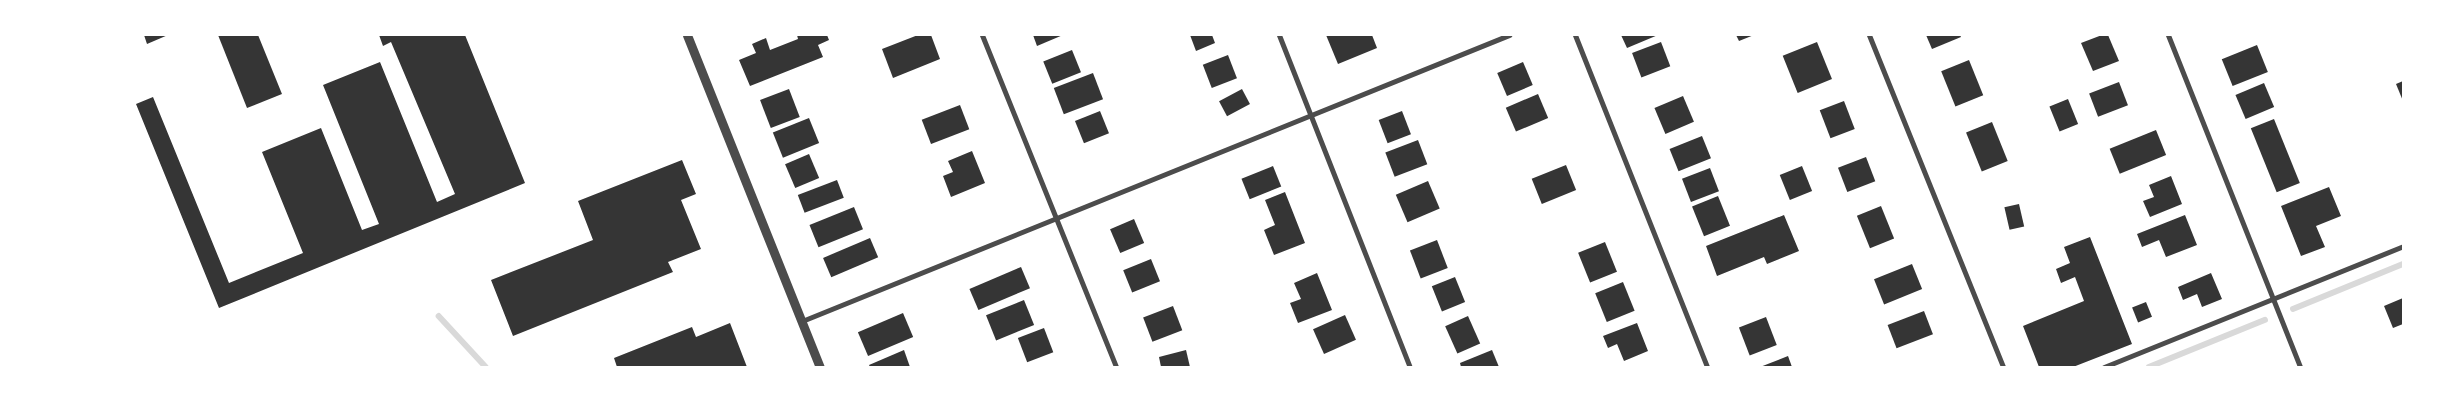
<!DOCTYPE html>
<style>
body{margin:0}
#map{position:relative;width:2438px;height:402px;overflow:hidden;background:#fff;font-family:Karla,sans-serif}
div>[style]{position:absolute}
.stream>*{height:5.5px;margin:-2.75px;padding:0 2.75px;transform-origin:2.75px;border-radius:2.75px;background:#d9d9d9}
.building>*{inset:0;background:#353535;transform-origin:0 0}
.minor>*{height:5px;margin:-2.5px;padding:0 2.5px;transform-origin:2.5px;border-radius:2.5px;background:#4c4c4c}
.tertiary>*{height:9px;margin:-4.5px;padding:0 4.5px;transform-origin:4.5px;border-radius:4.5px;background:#4c4c4c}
span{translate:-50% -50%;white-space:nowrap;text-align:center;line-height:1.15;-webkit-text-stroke:5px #fff;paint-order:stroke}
.frame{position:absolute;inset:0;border:36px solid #fff;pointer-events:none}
</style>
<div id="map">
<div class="stream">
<div style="left:2293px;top:309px;width:119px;rotate:-22.2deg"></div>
<div style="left:439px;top:316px;width:69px;rotate:47.3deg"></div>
<div style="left:2149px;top:367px;width:125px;rotate:-22.1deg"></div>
</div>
<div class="building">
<div style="clip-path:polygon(144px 35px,168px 35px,147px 44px)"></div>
<div style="clip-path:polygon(218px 35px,258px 35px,282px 94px,247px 108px)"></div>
<div style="clip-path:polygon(379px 35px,465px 35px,525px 183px,219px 308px,136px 104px,153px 97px,229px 283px,303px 253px,262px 152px,321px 128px,362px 230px,379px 224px,323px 85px,380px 62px,437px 202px,455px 194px,391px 42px,383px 46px)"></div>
<div style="clip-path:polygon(797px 35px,827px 35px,829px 40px,818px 45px,823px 57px,750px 86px,739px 60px,756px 53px,752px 44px,766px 38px,770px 50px,798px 39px)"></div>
<div style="clip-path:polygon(918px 35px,931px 35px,940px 59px,893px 78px,882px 49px)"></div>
<div style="clip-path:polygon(1033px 35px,1063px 35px,1037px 46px)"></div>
<div style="clip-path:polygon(1190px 35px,1212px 35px,1215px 43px,1196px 51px)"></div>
<div style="clip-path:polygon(1326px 35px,1372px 35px,1377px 48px,1338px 64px)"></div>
<div style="clip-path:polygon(1621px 35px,1658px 35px,1627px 48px)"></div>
<div style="clip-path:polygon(1736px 35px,1754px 35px,1739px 41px)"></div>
<div style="clip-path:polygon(1926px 35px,1960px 35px,1961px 37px,1932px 49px)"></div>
<div style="clip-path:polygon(2102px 35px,2108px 35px,2119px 61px,2093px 71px,2081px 43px)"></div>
<div style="left:1661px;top:42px;width:26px;height:31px;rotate:69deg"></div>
<div style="left:1817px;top:42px;width:40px;height:37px;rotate:68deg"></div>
<div style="left:2257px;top:45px;width:29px;height:38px;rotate:68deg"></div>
<div style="left:1072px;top:50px;width:24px;height:31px;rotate:68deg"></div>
<div style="left:1228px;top:55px;width:25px;height:27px;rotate:69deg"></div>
<div style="left:1969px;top:60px;width:38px;height:30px;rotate:68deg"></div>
<div style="left:1523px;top:62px;width:25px;height:28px;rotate:67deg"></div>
<div style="left:1093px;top:73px;width:28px;height:42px;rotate:69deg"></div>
<div style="clip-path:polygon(2403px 81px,2403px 101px,2396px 84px)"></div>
<div style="left:2119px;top:82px;width:25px;height:32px;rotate:69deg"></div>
<div style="left:2264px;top:83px;width:26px;height:31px;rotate:67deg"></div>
<div style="left:789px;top:89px;width:30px;height:31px;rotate:69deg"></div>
<div style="left:1242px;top:89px;width:17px;height:26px;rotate:62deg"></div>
<div style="left:1538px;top:94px;width:26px;height:35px;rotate:67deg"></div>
<div style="left:1683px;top:96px;width:28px;height:31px;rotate:67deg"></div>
<div style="left:2068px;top:99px;width:27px;height:20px;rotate:68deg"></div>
<div style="left:1844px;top:101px;width:30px;height:26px;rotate:69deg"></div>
<div style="left:960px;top:105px;width:26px;height:41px;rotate:69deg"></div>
<div style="left:1100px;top:111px;width:24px;height:27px;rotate:68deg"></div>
<div style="left:1402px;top:111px;width:25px;height:25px;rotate:69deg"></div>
<div style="left:809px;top:118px;width:27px;height:39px;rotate:68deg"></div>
<div style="left:2274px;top:119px;width:69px;height:25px;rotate:68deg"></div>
<div style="left:1992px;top:122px;width:42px;height:28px;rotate:68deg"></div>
<div style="left:2156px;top:130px;width:27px;height:50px;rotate:68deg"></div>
<div style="left:1702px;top:136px;width:24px;height:35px;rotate:68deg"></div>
<div style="left:1418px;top:140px;width:26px;height:35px;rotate:69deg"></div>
<div style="clip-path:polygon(972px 151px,985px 183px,951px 197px,943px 176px,953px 172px,948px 161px)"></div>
<div style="left:809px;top:154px;width:26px;height:26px;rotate:67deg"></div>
<div style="left:1866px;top:157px;width:26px;height:30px;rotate:69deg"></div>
<div style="clip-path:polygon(682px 160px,696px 194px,681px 200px,701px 249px,668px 262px,673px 272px,513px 336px,491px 280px,593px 240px,578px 201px)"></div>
<div style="left:1566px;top:165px;width:27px;height:37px;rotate:68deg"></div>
<div style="left:1273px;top:166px;width:22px;height:34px;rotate:68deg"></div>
<div style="left:1802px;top:166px;width:27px;height:24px;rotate:68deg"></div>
<div style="left:1710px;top:168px;width:25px;height:30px;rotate:69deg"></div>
<div style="clip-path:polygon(2171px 176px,2182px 204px,2150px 217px,2143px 201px,2154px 197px,2149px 185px)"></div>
<div style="left:837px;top:180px;width:19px;height:42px;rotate:69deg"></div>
<div style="left:1428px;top:181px;width:30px;height:35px;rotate:67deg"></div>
<div style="clip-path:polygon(2329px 187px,2341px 216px,2316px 226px,2325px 247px,2301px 256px,2281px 206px)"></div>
<div style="clip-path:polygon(1285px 192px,1305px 243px,1274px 255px,1264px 230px,1275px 225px,1265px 200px)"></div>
<div style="left:1718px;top:196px;width:32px;height:28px;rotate:68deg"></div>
<div style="left:2019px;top:204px;width:23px;height:15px;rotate:77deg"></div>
<div style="left:1881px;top:206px;width:35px;height:26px;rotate:68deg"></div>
<div style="left:854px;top:207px;width:24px;height:48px;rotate:68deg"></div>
<div style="clip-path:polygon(1784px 215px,1799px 251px,1767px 264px,1764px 257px,1717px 276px,1706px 246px)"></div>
<div style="clip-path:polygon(2185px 215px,2197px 245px,2166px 257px,2159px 240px,2142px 247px,2137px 234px)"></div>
<div style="left:1134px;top:219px;width:26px;height:26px;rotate:67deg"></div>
<div style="clip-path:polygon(2090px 237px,2132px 344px,2073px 367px,2039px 367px,2023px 326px,2084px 301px,2075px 277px,2061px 283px,2056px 269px,2070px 263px,2064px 247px)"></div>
<div style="left:870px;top:238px;width:21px;height:51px;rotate:67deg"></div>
<div style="left:1437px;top:240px;width:30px;height:29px;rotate:69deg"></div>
<div style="left:1605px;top:242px;width:32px;height:29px;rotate:68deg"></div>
<div style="left:1151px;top:259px;width:24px;height:30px;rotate:68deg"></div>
<div style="left:1912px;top:264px;width:27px;height:41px;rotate:68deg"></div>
<div style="left:1021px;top:267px;width:23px;height:56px;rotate:67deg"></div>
<div style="clip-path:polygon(1317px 273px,1332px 310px,1298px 323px,1290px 303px,1301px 299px,1294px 283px)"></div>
<div style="clip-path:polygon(2211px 273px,2222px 299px,2202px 307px,2197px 294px,2183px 300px,2178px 287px)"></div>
<div style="left:1455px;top:277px;width:27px;height:25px;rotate:68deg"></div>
<div style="left:1623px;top:282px;width:31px;height:30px;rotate:68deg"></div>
<div style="clip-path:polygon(2403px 298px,2403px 324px,2393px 328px,2384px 306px)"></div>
<div style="left:1024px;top:300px;width:27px;height:41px;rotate:68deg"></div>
<div style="left:2146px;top:302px;width:16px;height:15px;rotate:68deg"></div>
<div style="left:1173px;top:306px;width:26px;height:32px;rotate:69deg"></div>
<div style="left:1924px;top:311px;width:25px;height:39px;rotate:69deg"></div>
<div style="left:903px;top:313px;width:26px;height:49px;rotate:67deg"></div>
<div style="left:1345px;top:315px;width:27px;height:35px;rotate:66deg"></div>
<div style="left:1468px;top:316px;width:30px;height:25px;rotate:66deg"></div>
<div style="left:1766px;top:317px;width:30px;height:29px;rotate:69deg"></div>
<div style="clip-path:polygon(730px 323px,747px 367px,617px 367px,614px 358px,692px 327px,696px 337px)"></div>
<div style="clip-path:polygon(1637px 323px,1648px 351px,1624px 361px,1617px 344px,1608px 348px,1603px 336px)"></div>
<div style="left:1044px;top:328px;width:26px;height:28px;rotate:69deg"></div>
<div style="clip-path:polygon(904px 350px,910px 367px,870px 367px,869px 365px)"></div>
<div style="clip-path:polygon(1186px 350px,1190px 367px,1161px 367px,1159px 357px)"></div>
<div style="clip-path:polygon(1492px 350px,1499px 367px,1461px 367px,1460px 363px)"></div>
<div style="clip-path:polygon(1788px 356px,1792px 367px,1760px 367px)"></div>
</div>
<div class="minor">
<div style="left:982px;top:35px;width:358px;rotate:68deg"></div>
<div style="left:1279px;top:35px;width:357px;rotate:68.5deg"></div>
<div style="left:1575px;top:35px;width:357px;rotate:68.3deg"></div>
<div style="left:1869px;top:35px;width:358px;rotate:68deg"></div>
<div style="left:2168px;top:35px;width:357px;rotate:68.3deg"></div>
<div style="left:802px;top:321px;width:763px;rotate:-22.02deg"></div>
<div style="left:2104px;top:367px;width:323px;rotate:-22deg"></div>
</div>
<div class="tertiary">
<div style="left:687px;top:35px;width:358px;rotate:68.2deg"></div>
</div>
<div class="frame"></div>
</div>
